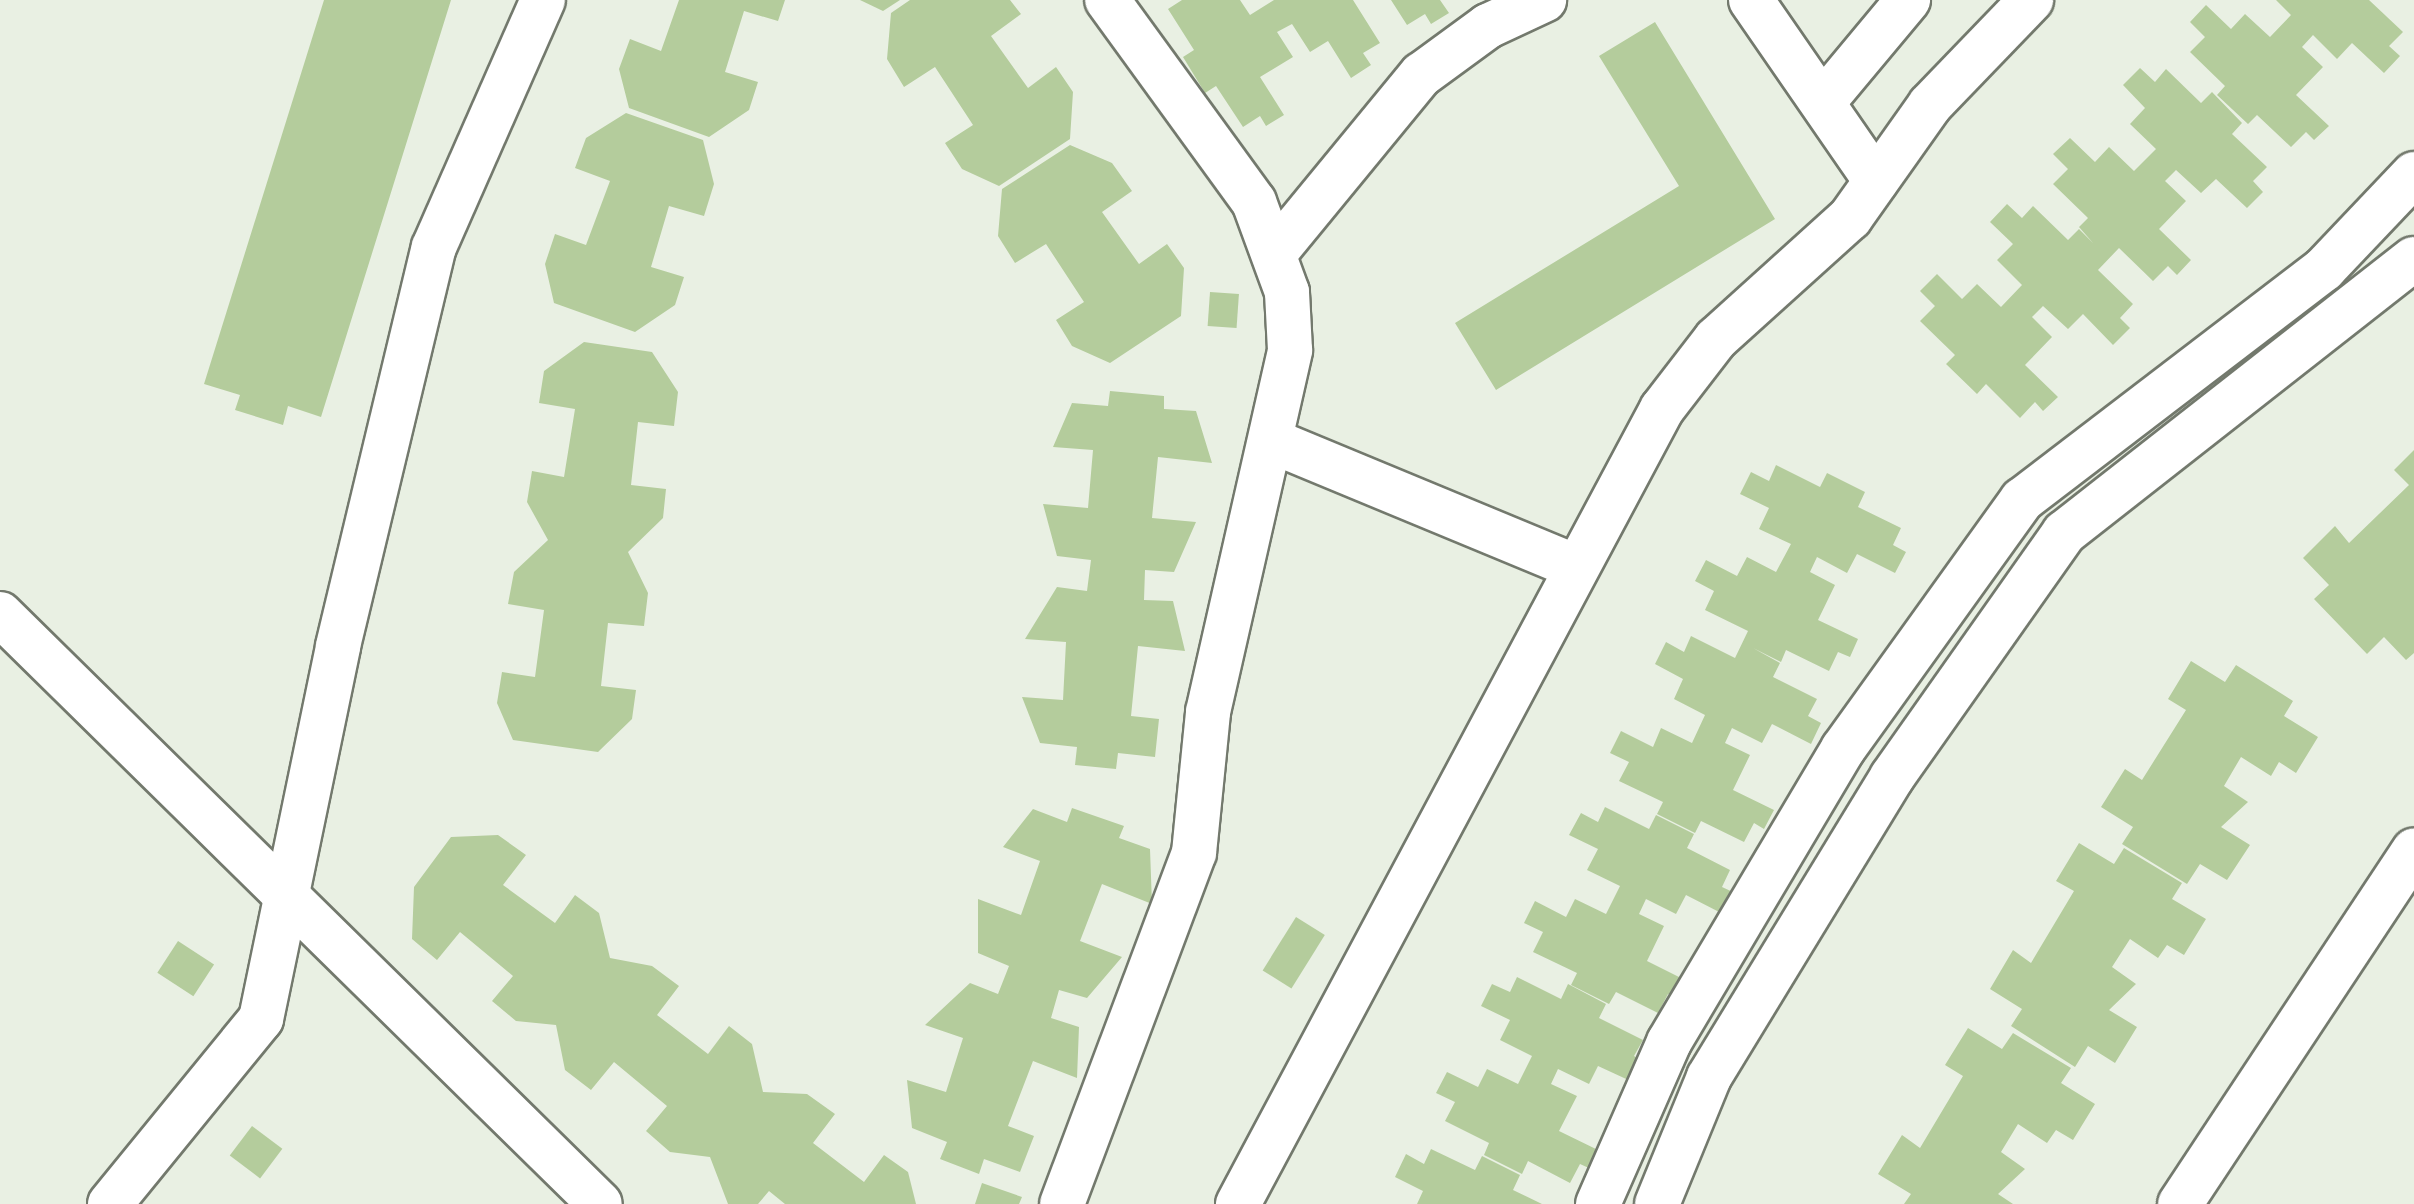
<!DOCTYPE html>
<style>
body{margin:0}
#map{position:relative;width:2414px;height:1204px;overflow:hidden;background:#e9f0e3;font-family:Spectral,serif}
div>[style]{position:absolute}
.building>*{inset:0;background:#b4cc9c;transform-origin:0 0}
.roads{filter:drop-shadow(2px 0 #73796d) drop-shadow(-2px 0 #73796d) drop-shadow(0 2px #73796d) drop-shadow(0 -2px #73796d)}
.minor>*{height:44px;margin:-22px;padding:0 22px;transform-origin:22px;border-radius:22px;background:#fff}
span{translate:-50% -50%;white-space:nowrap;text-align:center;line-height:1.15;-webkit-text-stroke:6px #f7fdf0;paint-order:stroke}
</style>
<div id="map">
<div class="building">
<div style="clip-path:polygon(324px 0,451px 0,321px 417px,288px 406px,283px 425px,235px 410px,240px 395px,204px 384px)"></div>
<div style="clip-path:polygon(679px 0,785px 0,778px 21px,744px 11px,725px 72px,758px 82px,749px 110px,709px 137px,629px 108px,619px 69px,630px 39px,661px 51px)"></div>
<div style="clip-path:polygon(860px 0,900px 0,883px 11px)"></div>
<div style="clip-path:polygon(910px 0,1010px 0,1021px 14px,991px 36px,1028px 88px,1056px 67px,1073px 92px,1070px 139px,999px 186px,962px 169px,945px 143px,973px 125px,935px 67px,904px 87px,887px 59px,891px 13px)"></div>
<div style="clip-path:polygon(1182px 0,1240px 0,1250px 15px,1274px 0,1353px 0,1380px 43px,1363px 53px,1371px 65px,1351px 78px,1328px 41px,1310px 52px,1292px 24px,1277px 32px,1293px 57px,1260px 77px,1284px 115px,1266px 126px,1260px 116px,1243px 127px,1216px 86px,1205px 93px,1183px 57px,1194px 50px,1168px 9px)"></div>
<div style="clip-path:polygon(1391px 0,1440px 0,1449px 13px,1431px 24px,1425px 14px,1407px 25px)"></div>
<div style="clip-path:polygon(2276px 0,2369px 0,2403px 32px,2389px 46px,2400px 56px,2384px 73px,2352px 43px,2337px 59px,2313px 35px,2302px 47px,2323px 67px,2296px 95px,2329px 126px,2314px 140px,2306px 132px,2291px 147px,2257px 115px,2248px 124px,2217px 95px,2225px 86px,2190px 52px,2205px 37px,2190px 22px,2206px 5px,2231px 29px,2245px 14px,2270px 37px,2291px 15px)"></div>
<div style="clip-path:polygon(1655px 22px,1775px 219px,1496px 390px,1455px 323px,1679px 186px,1599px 56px)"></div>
<div style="clip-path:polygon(2140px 68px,2155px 82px,2166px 69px,2201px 103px,2212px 92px,2242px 123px,2232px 134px,2267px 167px,2253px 181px,2263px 192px,2247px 208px,2216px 179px,2201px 193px,2176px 170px,2165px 181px,2186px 201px,2159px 229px,2191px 260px,2177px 275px,2168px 266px,2153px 281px,2119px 248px,2098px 270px,2133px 304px,2120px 318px,2130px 328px,2113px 345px,2083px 314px,2068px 329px,2043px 306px,2032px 317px,2052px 337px,2025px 365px,2058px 397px,2043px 411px,2035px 402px,2020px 418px,1986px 384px,1977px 394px,1946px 364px,1955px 355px,1920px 321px,1935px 306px,1920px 291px,1937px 274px,1962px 299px,1977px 284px,2001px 307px,2022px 285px,1997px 260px,2013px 244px,1990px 222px,2007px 204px,2022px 218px,2033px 206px,2068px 240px,2079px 229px,2093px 243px,2079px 227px,2088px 218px,2053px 184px,2068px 169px,2053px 154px,2070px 138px,2095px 162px,2109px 147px,2134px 171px,2156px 149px,2130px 124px,2145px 108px,2123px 85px)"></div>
<div style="clip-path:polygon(626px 113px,703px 140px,714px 184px,704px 216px,669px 206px,651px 267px,684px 277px,675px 305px,635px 332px,554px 303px,545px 264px,555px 234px,586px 245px,610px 181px,575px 168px,586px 138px)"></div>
<div style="clip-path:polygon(1070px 145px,1112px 163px,1132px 191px,1102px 212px,1139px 264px,1167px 244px,1184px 268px,1181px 316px,1110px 363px,1072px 346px,1056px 320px,1084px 302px,1046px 244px,1015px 263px,998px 236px,1002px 189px)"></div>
<div style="left:1210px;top:292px;width:29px;height:34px;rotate:4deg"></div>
<div style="clip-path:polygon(584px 342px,652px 352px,678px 392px,674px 426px,638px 422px,631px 485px,666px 489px,663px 518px,628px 552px,648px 593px,644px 626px,608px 623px,601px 686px,636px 690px,632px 719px,598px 752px,513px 740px,497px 703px,502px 672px,535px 677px,544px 610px,508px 604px,514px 572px,548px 540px,527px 502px,532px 471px,564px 477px,575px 409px,539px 403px,544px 371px)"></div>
<div style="clip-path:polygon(1110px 391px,1164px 396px,1164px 409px,1196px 411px,1212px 463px,1158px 457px,1152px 518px,1196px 522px,1174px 572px,1145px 570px,1144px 600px,1173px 601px,1185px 651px,1138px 646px,1131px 716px,1159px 719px,1155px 757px,1118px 753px,1116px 769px,1075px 765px,1077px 747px,1040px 743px,1022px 697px,1063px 700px,1066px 642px,1025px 639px,1057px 587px,1087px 591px,1091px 560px,1057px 556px,1043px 504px,1088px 508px,1093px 450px,1053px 447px,1072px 403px,1108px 406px)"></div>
<div style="clip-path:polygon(2414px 450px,2414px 653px,2406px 660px,2384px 637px,2367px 654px,2314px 599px,2329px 585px,2303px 558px,2335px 526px,2349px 543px,2409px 485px,2394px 470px)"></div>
<div style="clip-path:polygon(1776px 465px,1820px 487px,1827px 473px,1865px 492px,1858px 507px,1901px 528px,1893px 545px,1906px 552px,1895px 573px,1857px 554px,1847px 573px,1817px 557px,1810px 572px,1835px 585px,1818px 620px,1858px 639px,1850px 657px,1838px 652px,1829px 671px,1786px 650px,1781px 662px,1753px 648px,1780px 663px,1773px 677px,1817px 699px,1808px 716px,1821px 723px,1811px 744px,1772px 724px,1762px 743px,1732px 728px,1725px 743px,1750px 755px,1733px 790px,1774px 810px,1764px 829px,1754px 823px,1744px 842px,1701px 821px,1695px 833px,1657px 814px,1663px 802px,1619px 781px,1629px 762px,1610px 753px,1621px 731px,1653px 747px,1661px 728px,1692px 743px,1705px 715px,1674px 699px,1683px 679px,1655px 664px,1666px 642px,1684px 652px,1691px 636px,1735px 658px,1748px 631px,1705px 610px,1714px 591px,1695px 581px,1706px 560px,1737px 576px,1747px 557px,1776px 572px,1791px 544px,1759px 529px,1769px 508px,1740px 494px,1751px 472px,1769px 481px)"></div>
<div style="clip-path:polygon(2191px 661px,2225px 682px,2236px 665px,2293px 701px,2284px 716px,2318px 737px,2296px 773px,2279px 762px,2271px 776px,2241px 757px,2224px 786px,2248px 802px,2221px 827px,2250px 845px,2227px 880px,2200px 864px,2187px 884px,2122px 844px,2133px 827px,2101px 807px,2125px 769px,2142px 780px,2186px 710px,2168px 699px)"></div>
<div style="clip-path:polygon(1605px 807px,1649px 829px,1656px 815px,1694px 834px,1687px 848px,1730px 870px,1722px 887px,1735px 893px,1725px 915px,1686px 895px,1676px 914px,1646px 899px,1639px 914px,1664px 926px,1647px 961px,1687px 981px,1679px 1000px,1668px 994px,1658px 1013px,1616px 992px,1609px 1004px,1571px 985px,1577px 973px,1533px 952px,1543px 932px,1524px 923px,1535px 901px,1566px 917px,1575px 899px,1606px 914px,1620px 886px,1587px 870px,1598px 849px,1569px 835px,1581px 813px,1598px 822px)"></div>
<div style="clip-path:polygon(1072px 808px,1124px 826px,1119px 838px,1150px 849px,1152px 904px,1102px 884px,1080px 941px,1122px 957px,1087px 998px,1059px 990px,1051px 1018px,1079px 1027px,1077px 1078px,1033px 1061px,1008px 1126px,1034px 1136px,1020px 1172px,984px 1159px,979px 1174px,940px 1159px,947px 1142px,912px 1128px,907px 1080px,946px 1092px,963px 1038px,925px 1025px,970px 983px,998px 994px,1009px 966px,978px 953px,978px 899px,1021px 915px,1040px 861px,1003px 847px,1033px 809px,1067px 822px)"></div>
<div style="clip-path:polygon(498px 835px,526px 855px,503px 885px,555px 923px,575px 895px,599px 913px,610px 958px,652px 966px,679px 986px,657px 1015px,708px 1054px,729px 1026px,752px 1044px,763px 1092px,807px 1094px,835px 1114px,813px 1143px,864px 1182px,884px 1155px,908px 1172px,916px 1204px,785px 1204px,769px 1191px,758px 1204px,728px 1204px,710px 1157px,670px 1152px,646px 1131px,667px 1106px,614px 1062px,591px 1090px,565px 1070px,556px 1025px,516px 1021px,492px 1001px,513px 976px,460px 932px,437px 960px,412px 939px,414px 887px,451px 837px)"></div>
<div style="clip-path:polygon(2079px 843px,2114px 864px,2124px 848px,2182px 883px,2172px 899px,2206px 919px,2184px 955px,2167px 945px,2158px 958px,2130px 939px,2112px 967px,2136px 984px,2109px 1010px,2137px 1027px,2115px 1063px,2088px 1046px,2075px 1067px,2011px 1026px,2022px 1009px,1990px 989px,2013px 950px,2031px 963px,2074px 891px,2056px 881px)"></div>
<div style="left:1296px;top:917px;width:34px;height:63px;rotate:32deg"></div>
<div style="left:178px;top:941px;width:43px;height:38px;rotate:33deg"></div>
<div style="clip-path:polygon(1517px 977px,1561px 999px,1568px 984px,1606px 1004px,1599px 1018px,1643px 1040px,1634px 1056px,1647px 1064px,1637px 1084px,1598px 1066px,1589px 1084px,1558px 1069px,1551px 1084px,1577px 1096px,1559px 1131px,1600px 1151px,1591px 1169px,1580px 1164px,1570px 1183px,1528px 1161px,1522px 1174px,1484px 1155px,1489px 1143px,1445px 1121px,1455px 1102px,1436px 1093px,1447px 1072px,1478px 1087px,1487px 1069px,1518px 1084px,1532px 1056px,1500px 1040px,1510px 1020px,1481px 1006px,1492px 984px,1510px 992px)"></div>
<div style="clip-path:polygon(1968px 1028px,2002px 1049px,2013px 1033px,2071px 1068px,2061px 1083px,2095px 1104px,2073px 1140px,2056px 1130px,2047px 1143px,2018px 1124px,2001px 1152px,2025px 1169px,1998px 1194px,2013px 1204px,1904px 1204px,1911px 1194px,1878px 1174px,1902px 1135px,1920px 1148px,1963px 1076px,1945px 1065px)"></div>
<div style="left:252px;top:1126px;width:38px;height:37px;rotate:37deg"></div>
<div style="clip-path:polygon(1431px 1149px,1475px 1170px,1482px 1156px,1520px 1175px,1513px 1190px,1542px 1204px,1417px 1204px,1423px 1191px,1395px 1177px,1406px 1154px,1424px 1164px)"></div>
<div style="clip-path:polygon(982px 1183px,1022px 1197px,1019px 1204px,975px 1204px)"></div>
</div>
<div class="roads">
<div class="minor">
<div style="left:1751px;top:0;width:220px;rotate:55.4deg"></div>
<div style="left:1823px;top:102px;width:133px;rotate:-50.2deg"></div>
<div style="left:1277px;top:250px;width:227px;rotate:-50.6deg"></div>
<div style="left:1421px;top:75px;width:83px;rotate:-36.2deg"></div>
<div style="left:1488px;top:26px;width:62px;rotate:-24.9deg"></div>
<div style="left:1272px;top:441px;width:329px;rotate:22.5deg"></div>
<div style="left:0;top:614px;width:841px;rotate:44.52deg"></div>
<div style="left:110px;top:1204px;width:239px;rotate:-50.8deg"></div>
<div style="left:261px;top:1019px;width:381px;rotate:-78.3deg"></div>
<div style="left:338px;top:646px;width:410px;rotate:-76.5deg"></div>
<div style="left:434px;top:247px;width:270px;rotate:-66.2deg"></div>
<div style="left:1062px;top:1204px;width:375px;rotate:-69.4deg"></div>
<div style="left:1194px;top:853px;width:142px;rotate:-84.3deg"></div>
<div style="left:1208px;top:712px;width:371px;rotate:-77.2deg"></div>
<div style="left:1290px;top:350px;width:58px;rotate:-93deg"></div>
<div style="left:1287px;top:292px;width:96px;rotate:-110.1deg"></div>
<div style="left:1254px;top:202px;width:250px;rotate:-126deg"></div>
<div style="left:1238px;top:1204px;width:901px;rotate:-61.93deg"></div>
<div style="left:1662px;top:409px;width:88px;rotate:-52.4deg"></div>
<div style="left:1716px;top:339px;width:181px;rotate:-42.1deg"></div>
<div style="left:1850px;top:218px;width:138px;rotate:-54.7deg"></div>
<div style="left:1930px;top:105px;width:146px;rotate:-46.1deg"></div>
<div style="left:1598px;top:1204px;width:177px;rotate:-66.3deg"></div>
<div style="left:1669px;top:1042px;width:341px;rotate:-59.3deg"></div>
<div style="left:1843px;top:749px;width:307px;rotate:-54.3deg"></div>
<div style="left:2022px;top:500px;width:380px;rotate:-37.4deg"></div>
<div style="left:2324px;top:269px;width:131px;rotate:-46.5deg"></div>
<div style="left:1657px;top:1204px;width:137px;rotate:-67.7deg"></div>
<div style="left:1709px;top:1077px;width:351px;rotate:-58.6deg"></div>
<div style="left:1892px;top:777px;width:299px;rotate:-54.8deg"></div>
<div style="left:2064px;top:533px;width:444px;rotate:-38.1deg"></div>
<div style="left:2180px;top:1204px;width:424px;rotate:-56.5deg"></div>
</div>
</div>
</div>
